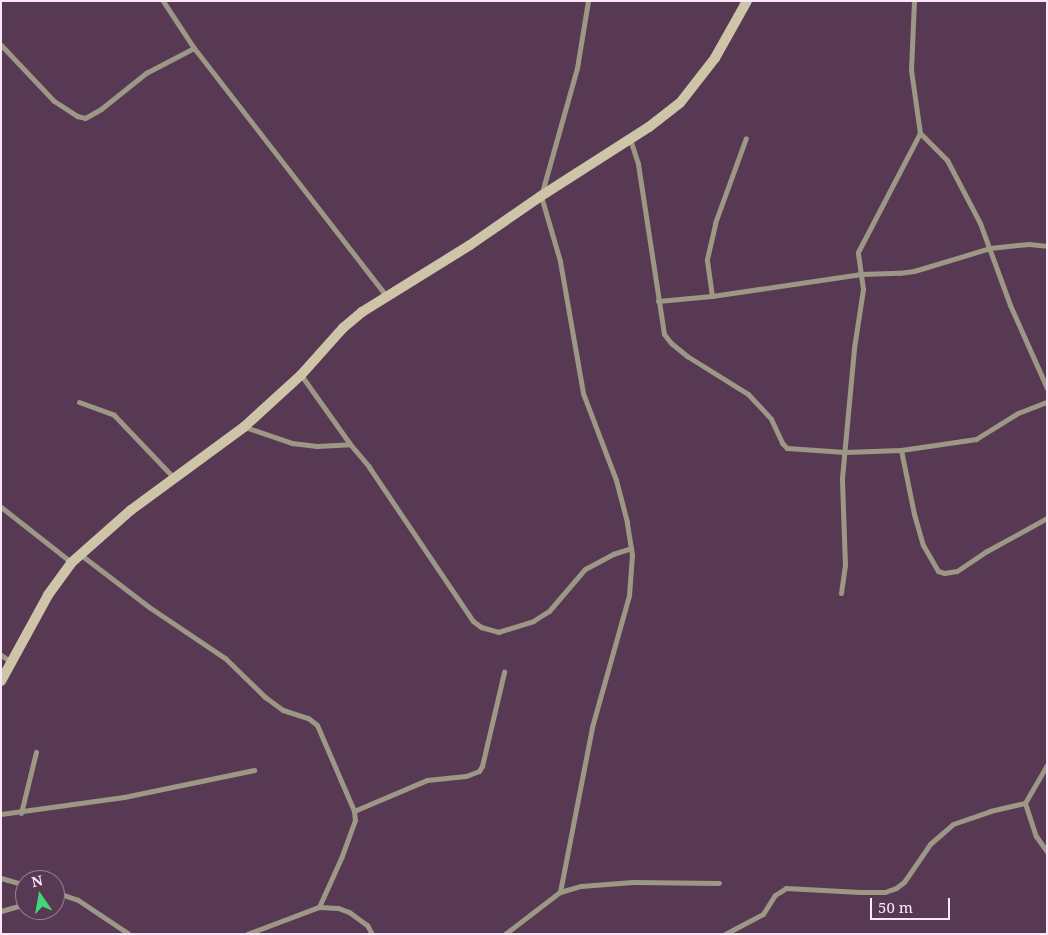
<!DOCTYPE html>
<style>
body{margin:0}
#map{position:relative;width:1048px;height:935px;overflow:hidden;background:#583953;font-family:"Noto Serif",serif}
div>[style]{position:absolute}
.minor>*{height:5px;margin:-2.5px;padding:0 2.5px;transform-origin:2.5px;border-radius:2.5px;background:#9d9785}
.secondary>*{height:10px;margin:-5px;padding:0 5px;transform-origin:5px;border-radius:5px;background:#cec4a8}
span{translate:-50% -50%;white-space:nowrap;text-align:center;line-height:1.15;-webkit-text-stroke:4px #583953;paint-order:stroke}
.frame{position:absolute;inset:0;border:2px solid #fbe7f7;pointer-events:none}
.north{position:absolute;left:15px;top:870px;width:50px;height:50px;box-sizing:border-box;background:#583953;border:1px solid #997f95;border-radius:50%;rotate:348deg;font-size:14px;font-weight:700;line-height:20px;text-align:center;color:#fbe7f7}
.north::after{content:'';display:block;margin:auto;width:18px;height:22px;background:#42d77c;clip-path:polygon(50% 0,100% 100%,50% 72%,0 100%)}
.scale{position:absolute;left:870px;top:898px;width:80px;height:22px;box-sizing:border-box;border:2px solid #fbe7f7;border-top:0;padding-left:6px;font-size:15px;line-height:18px;white-space:nowrap;color:#fbe7f7;-webkit-text-stroke:4px #583953;paint-order:stroke}
</style>
<div id="map">
<div class="minor">
<div style="left:163px;top:1px;width:56px;rotate:56.6deg"></div>
<div style="left:194px;top:48px;width:315px;rotate:52.2deg"></div>
<div style="left:914px;top:1px;width:69px;rotate:92.5deg"></div>
<div style="left:911px;top:70px;width:64px;rotate:81.9deg"></div>
<div style="left:920px;top:133px;width:38px;rotate:45deg"></div>
<div style="left:947px;top:160px;width:71px;rotate:62.4deg"></div>
<div style="left:980px;top:223px;width:87px;rotate:69.9deg"></div>
<div style="left:1010px;top:305px;width:91px;rotate:66deg"></div>
<div style="left:1px;top:45px;width:77px;rotate:46.6deg"></div>
<div style="left:54px;top:101px;width:27px;rotate:33deg"></div>
<div style="left:77px;top:116px;width:8px;rotate:14deg"></div>
<div style="left:85px;top:118px;width:18px;rotate:-29deg"></div>
<div style="left:101px;top:109px;width:58px;rotate:-38.7deg"></div>
<div style="left:146px;top:73px;width:54px;rotate:-27.5deg"></div>
<div style="left:630px;top:139px;width:26px;rotate:72deg"></div>
<div style="left:638px;top:164px;width:172px;rotate:81.3deg"></div>
<div style="left:664px;top:334px;width:11px;rotate:52deg"></div>
<div style="left:671px;top:343px;width:21px;rotate:39deg"></div>
<div style="left:687px;top:356px;width:72px;rotate:31.9deg"></div>
<div style="left:748px;top:394px;width:34px;rotate:47deg"></div>
<div style="left:771px;top:419px;width:26px;rotate:65deg"></div>
<div style="left:782px;top:443px;width:7px;rotate:45deg"></div>
<div style="left:787px;top:448px;width:58px;rotate:3.9deg"></div>
<div style="left:845px;top:452px;width:56px;rotate:-2deg"></div>
<div style="left:901px;top:450px;width:76px;rotate:-8.3deg"></div>
<div style="left:976px;top:439px;width:49px;rotate:-31.8deg"></div>
<div style="left:1018px;top:413px;width:31px;rotate:-21deg"></div>
<div style="left:712px;top:296px;width:37px;rotate:-98deg"></div>
<div style="left:707px;top:259px;width:37px;rotate:-77deg"></div>
<div style="left:715px;top:223px;width:90px;rotate:-70deg"></div>
<div style="left:658px;top:301px;width:54px;rotate:-5.3deg"></div>
<div style="left:712px;top:296px;width:151px;rotate:-8.4deg"></div>
<div style="left:861px;top:274px;width:38px;rotate:-2deg"></div>
<div style="left:899px;top:273px;width:15px;rotate:-8deg"></div>
<div style="left:914px;top:271px;width:79px;rotate:-16.8deg"></div>
<div style="left:990px;top:248px;width:39px;rotate:-6deg"></div>
<div style="left:1029px;top:244px;width:18px;rotate:6deg"></div>
<div style="left:301px;top:375px;width:85px;rotate:54.6deg"></div>
<div style="left:350px;top:444px;width:30px;rotate:50deg"></div>
<div style="left:369px;top:467px;width:186px;rotate:56deg"></div>
<div style="left:473px;top:621px;width:10px;rotate:37deg"></div>
<div style="left:481px;top:627px;width:18px;rotate:16deg"></div>
<div style="left:498px;top:632px;width:37px;rotate:-17deg"></div>
<div style="left:533px;top:621px;width:19px;rotate:-32deg"></div>
<div style="left:549px;top:611px;width:55px;rotate:-49.4deg"></div>
<div style="left:585px;top:569px;width:32px;rotate:-28deg"></div>
<div style="left:613px;top:554px;width:19px;rotate:-18deg"></div>
<div style="left:79px;top:402px;width:37px;rotate:20deg"></div>
<div style="left:114px;top:415px;width:87px;rotate:46.4deg"></div>
<div style="left:245px;top:427px;width:50px;rotate:18.8deg"></div>
<div style="left:292px;top:443px;width:25px;rotate:7deg"></div>
<div style="left:317px;top:446px;width:33px;rotate:-3deg"></div>
<div style="left:901px;top:450px;width:65px;rotate:78.5deg"></div>
<div style="left:914px;top:514px;width:32px;rotate:74deg"></div>
<div style="left:923px;top:545px;width:30px;rotate:60deg"></div>
<div style="left:938px;top:571px;width:6px;rotate:18deg"></div>
<div style="left:944px;top:573px;width:13px;rotate:-9deg"></div>
<div style="left:957px;top:571px;width:36px;rotate:-34deg"></div>
<div style="left:987px;top:551px;width:68px;rotate:-28.8deg"></div>
<div style="left:1px;top:507px;width:89px;rotate:38.2deg"></div>
<div style="left:81px;top:555px;width:86px;rotate:37.4deg"></div>
<div style="left:149px;top:607px;width:92px;rotate:33.9deg"></div>
<div style="left:225px;top:658px;width:56px;rotate:44.3deg"></div>
<div style="left:265px;top:697px;width:22px;rotate:36deg"></div>
<div style="left:283px;top:710px;width:26px;rotate:18deg"></div>
<div style="left:308px;top:718px;width:11px;rotate:38deg"></div>
<div style="left:317px;top:725px;width:94px;rotate:66.7deg"></div>
<div style="left:354px;top:811px;width:9px;rotate:84deg"></div>
<div style="left:355px;top:820px;width:38px;rotate:110deg"></div>
<div style="left:342px;top:856px;width:56px;rotate:114.3deg"></div>
<div style="left:841px;top:593px;width:27px;rotate:-82deg"></div>
<div style="left:845px;top:566px;width:88px;rotate:-92deg"></div>
<div style="left:842px;top:478px;width:131px;rotate:-84.7deg"></div>
<div style="left:854px;top:348px;width:60px;rotate:-81.3deg"></div>
<div style="left:863px;top:289px;width:37px;rotate:-98deg"></div>
<div style="left:858px;top:252px;width:134px;rotate:-62.5deg"></div>
<div style="left:1px;top:655px;width:12px;rotate:35deg"></div>
<div style="left:1047px;top:765px;width:44px;rotate:120.1deg"></div>
<div style="left:1025px;top:803px;width:35px;rotate:72deg"></div>
<div style="left:1036px;top:836px;width:19px;rotate:55deg"></div>
<div style="left:354px;top:811px;width:79px;rotate:-23deg"></div>
<div style="left:427px;top:780px;width:39px;rotate:-6deg"></div>
<div style="left:466px;top:776px;width:14px;rotate:-21deg"></div>
<div style="left:479px;top:771px;width:6px;rotate:-59deg"></div>
<div style="left:482px;top:766px;width:97px;rotate:-76.8deg"></div>
<div style="left:21px;top:813px;width:63px;rotate:-76.2deg"></div>
<div style="left:1px;top:814px;width:124px;rotate:-7.9deg"></div>
<div style="left:124px;top:797px;width:133px;rotate:-11.7deg"></div>
<div style="left:1px;top:878px;width:25px;rotate:16deg"></div>
<div style="left:55px;top:892px;width:24px;rotate:19deg"></div>
<div style="left:78px;top:900px;width:61px;rotate:33.7deg"></div>
<div style="left:560px;top:892px;width:168px;rotate:-79deg"></div>
<div style="left:592px;top:727px;width:137px;rotate:-74.3deg"></div>
<div style="left:629px;top:595px;width:40px;rotate:-85.7deg"></div>
<div style="left:632px;top:555px;width:33px;rotate:-99deg"></div>
<div style="left:627px;top:522px;width:43px;rotate:-104.7deg"></div>
<div style="left:616px;top:480px;width:93px;rotate:-110.8deg"></div>
<div style="left:583px;top:393px;width:134px;rotate:-99.9deg"></div>
<div style="left:560px;top:261px;width:68px;rotate:-106.3deg"></div>
<div style="left:541px;top:196px;width:133px;rotate:-74.3deg"></div>
<div style="left:577px;top:68px;width:68px;rotate:-80.7deg"></div>
<div style="left:1px;top:911px;width:25px;rotate:-16deg"></div>
<div style="left:247px;top:934px;width:77px;rotate:-20.6deg"></div>
<div style="left:319px;top:907px;width:19px;rotate:3deg"></div>
<div style="left:338px;top:908px;width:12px;rotate:20deg"></div>
<div style="left:349px;top:912px;width:22px;rotate:36deg"></div>
<div style="left:367px;top:925px;width:10px;rotate:61deg"></div>
<div style="left:505px;top:934px;width:69px;rotate:-37.4deg"></div>
<div style="left:560px;top:892px;width:22px;rotate:-16deg"></div>
<div style="left:581px;top:886px;width:52px;rotate:-4.4deg"></div>
<div style="left:633px;top:882px;width:86px;rotate:0.7deg"></div>
<div style="left:725px;top:934px;width:43px;rotate:-27.8deg"></div>
<div style="left:763px;top:914px;width:22px;rotate:-58deg"></div>
<div style="left:775px;top:895px;width:13px;rotate:-32deg"></div>
<div style="left:786px;top:888px;width:74px;rotate:3.1deg"></div>
<div style="left:860px;top:892px;width:25px"></div>
<div style="left:885px;top:892px;width:12px;rotate:-20deg"></div>
<div style="left:896px;top:888px;width:10px;rotate:-37deg"></div>
<div style="left:904px;top:882px;width:46px;rotate:-55.6deg"></div>
<div style="left:930px;top:844px;width:30px;rotate:-41deg"></div>
<div style="left:953px;top:824px;width:39px;rotate:-19deg"></div>
<div style="left:990px;top:811px;width:36px;rotate:-13deg"></div>
</div>
<div class="secondary">
<div style="left:1px;top:681px;width:98px;rotate:-61.3deg"></div>
<div style="left:48px;top:595px;width:39px;rotate:-54deg"></div>
<div style="left:71px;top:563px;width:80px;rotate:-41.5deg"></div>
<div style="left:131px;top:510px;width:140px;rotate:-36.3deg"></div>
<div style="left:244px;top:427px;width:77px;rotate:-42.4deg"></div>
<div style="left:301px;top:375px;width:63px;rotate:-48.2deg"></div>
<div style="left:343px;top:328px;width:25px;rotate:-40deg"></div>
<div style="left:362px;top:312px;width:127px;rotate:-31.8deg"></div>
<div style="left:470px;top:245px;width:86px;rotate:-34.6deg"></div>
<div style="left:541px;top:196px;width:128px;rotate:-32.6deg"></div>
<div style="left:649px;top:127px;width:39px;rotate:-38deg"></div>
<div style="left:680px;top:103px;width:57px;rotate:-52.1deg"></div>
<div style="left:715px;top:58px;width:65px;rotate:-60.7deg"></div>
</div>
<div class="frame"></div>
<div class="north">N</div>
<div class="scale">50 m</div>
</div>
